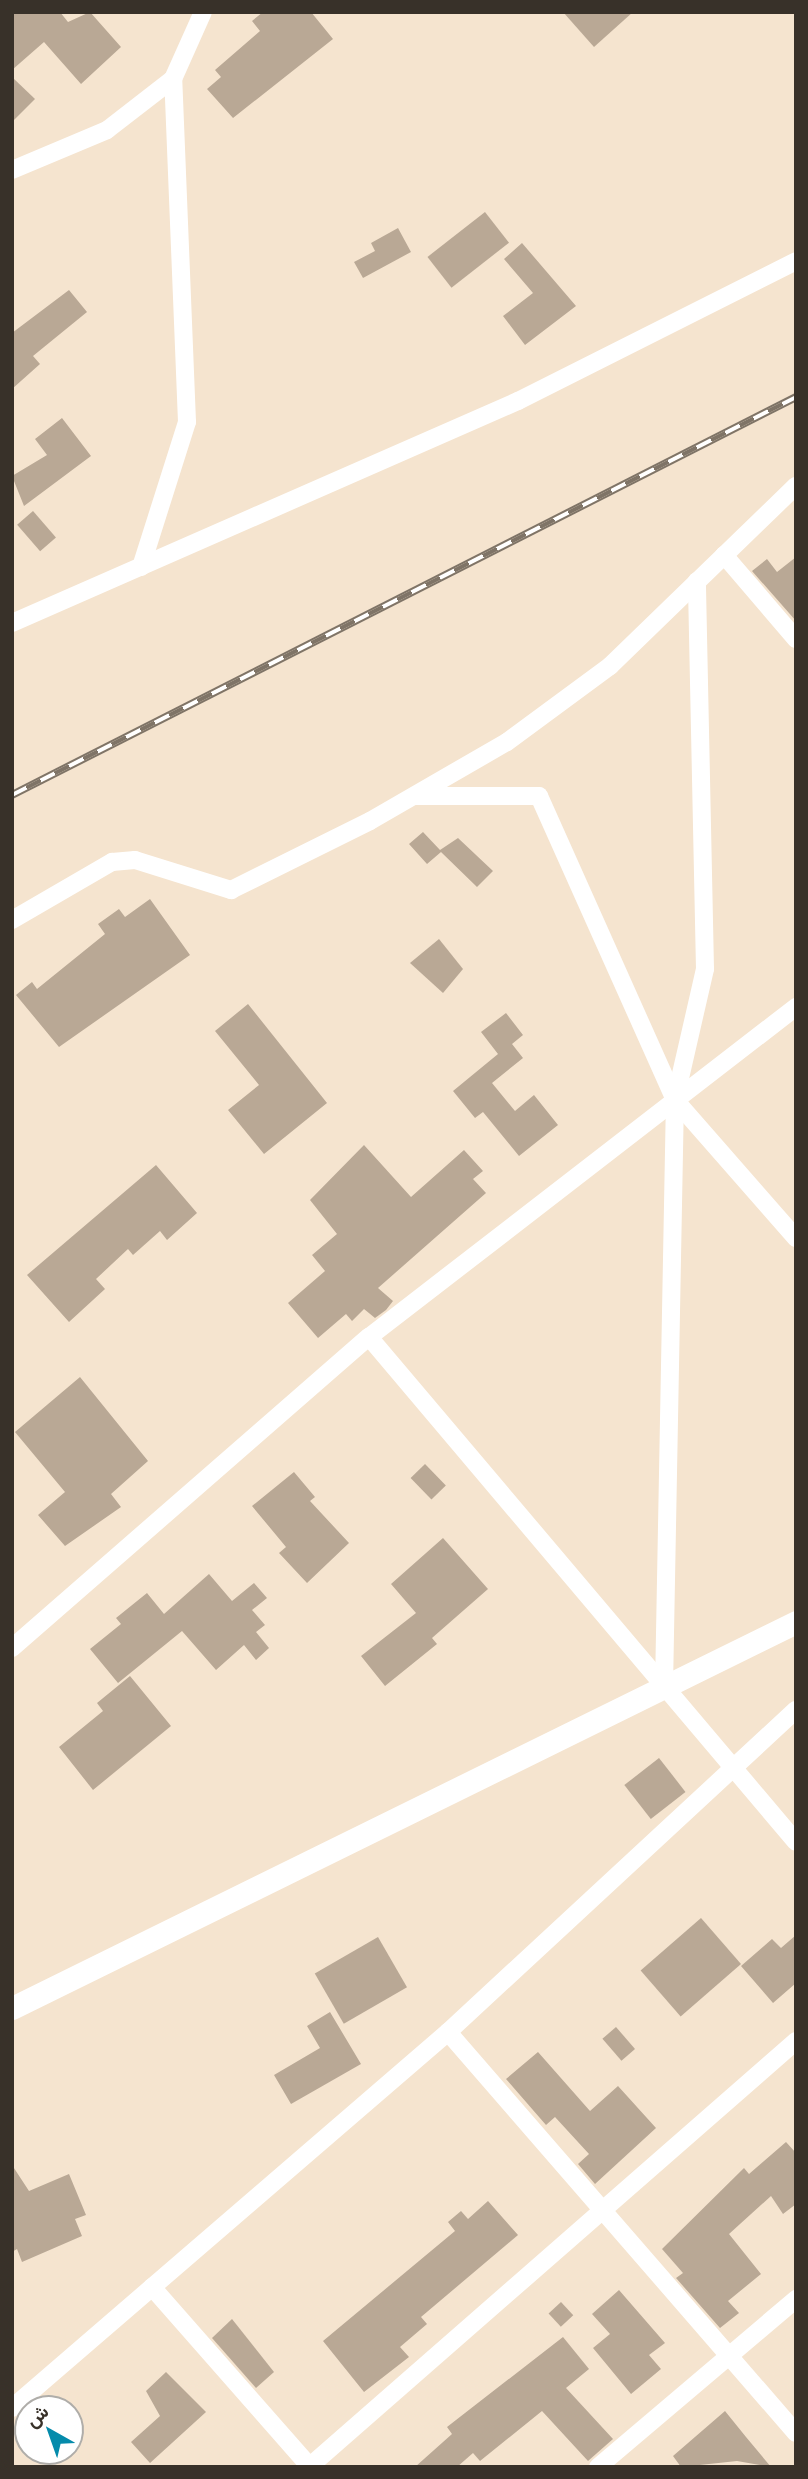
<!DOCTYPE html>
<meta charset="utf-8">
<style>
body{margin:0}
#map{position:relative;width:808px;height:2479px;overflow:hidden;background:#f5e4cf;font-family:"Asap Condensed",Vazirmatn,sans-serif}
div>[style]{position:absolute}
.building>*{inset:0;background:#b9a895;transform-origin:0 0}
.minor>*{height:18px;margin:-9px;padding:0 9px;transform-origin:9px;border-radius:9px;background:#fff}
.tertiary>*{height:23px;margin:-11.5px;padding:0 11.5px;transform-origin:11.5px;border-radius:11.5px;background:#fff}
.rail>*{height:8px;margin-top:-4px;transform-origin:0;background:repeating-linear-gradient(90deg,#fff 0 16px,#7f7467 0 32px);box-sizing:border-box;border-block:2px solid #7f7467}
span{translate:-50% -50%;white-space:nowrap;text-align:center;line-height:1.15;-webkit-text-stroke:7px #fff;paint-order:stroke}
.frame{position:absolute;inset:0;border:14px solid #383129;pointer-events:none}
.north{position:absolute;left:14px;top:2395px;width:70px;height:70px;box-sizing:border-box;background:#fff;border:2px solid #afada9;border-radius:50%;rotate:320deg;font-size:19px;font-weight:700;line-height:28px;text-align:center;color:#383129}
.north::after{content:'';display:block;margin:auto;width:24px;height:32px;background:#058bab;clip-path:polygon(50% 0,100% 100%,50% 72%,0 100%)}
</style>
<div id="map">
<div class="building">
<div style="clip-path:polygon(12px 12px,60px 12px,68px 22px,90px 12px,121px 47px,81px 84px,44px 42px,12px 70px)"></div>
<div style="clip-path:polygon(263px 12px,311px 12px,333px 39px,233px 118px,207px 89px,221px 77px,215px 70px,260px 31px,252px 21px)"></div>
<div style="clip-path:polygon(563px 12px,633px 12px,594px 47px)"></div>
<div style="clip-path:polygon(12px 77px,35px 99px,12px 122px)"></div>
<div style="left:485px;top:212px;width:39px;height:73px;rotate:52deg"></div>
<div style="clip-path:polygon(398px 228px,411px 252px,363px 278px,354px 262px,375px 251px,371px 243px)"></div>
<div style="clip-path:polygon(522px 243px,576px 306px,525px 345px,503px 316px,533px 293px,504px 259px)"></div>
<div style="clip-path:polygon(69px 290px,87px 312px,33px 356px,40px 364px,12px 389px,12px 333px)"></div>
<div style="clip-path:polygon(62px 418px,91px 456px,24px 506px,12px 476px,47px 455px,35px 439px)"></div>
<div style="left:33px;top:511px;width:35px;height:21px;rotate:49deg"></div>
<div style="clip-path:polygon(796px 557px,796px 621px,752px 571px,767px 559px,777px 572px)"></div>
<div style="clip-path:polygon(423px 832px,440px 850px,458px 838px,493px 871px,477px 887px,441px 852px,427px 864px,409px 844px)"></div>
<div style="clip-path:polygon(150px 899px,190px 955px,59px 1047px,16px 995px,32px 982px,37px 989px,105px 934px,98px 924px,119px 909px,125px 917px)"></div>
<div style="clip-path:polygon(439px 939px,463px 969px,443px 993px,410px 963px)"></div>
<div style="clip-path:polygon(248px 1004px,327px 1103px,264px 1154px,228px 1110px,259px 1085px,215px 1031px)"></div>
<div style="clip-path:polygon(506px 1013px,523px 1035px,512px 1044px,523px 1058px,492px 1083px,515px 1111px,534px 1095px,558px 1125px,519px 1156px,483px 1112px,475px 1118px,453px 1091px,498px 1054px,481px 1032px)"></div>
<div style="clip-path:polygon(364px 1145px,411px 1197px,464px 1150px,483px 1171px,473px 1179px,486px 1193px,378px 1288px,393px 1301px,386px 1310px,375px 1318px,364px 1309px,352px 1321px,346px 1314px,318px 1338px,288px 1303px,325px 1271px,312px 1255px,337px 1234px,310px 1200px)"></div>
<div style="clip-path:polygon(156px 1165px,197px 1213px,167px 1240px,160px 1231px,133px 1255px,128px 1249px,96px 1279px,105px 1289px,69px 1322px,27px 1275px)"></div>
<div style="clip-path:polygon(80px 1377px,148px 1461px,111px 1494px,121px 1507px,65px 1546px,38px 1515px,65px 1492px,15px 1432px)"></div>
<div style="left:425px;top:1464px;width:30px;height:20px;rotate:46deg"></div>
<div style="clip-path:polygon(294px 1472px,315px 1497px,310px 1501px,349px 1543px,307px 1583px,279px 1553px,286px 1547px,252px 1506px)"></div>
<div style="clip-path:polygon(443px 1538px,488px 1589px,432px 1638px,437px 1644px,385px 1686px,361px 1656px,416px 1613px,391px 1584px)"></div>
<div style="clip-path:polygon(209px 1574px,232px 1601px,254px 1583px,267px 1598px,252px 1610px,265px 1625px,256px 1632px,269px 1648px,256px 1660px,244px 1645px,216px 1670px,182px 1631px,118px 1683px,90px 1649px,121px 1624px,116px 1618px,147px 1593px,164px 1614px)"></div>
<div style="clip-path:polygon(130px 1676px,171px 1726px,93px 1790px,59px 1747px,103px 1711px,97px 1703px)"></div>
<div style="left:659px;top:1758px;width:43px;height:44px;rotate:52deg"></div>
<div style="left:701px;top:1918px;width:61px;height:80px;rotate:49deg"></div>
<div style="clip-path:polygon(796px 1935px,796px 1983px,773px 2003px,741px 1966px,772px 1939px,781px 1948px)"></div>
<div style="left:378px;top:1937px;width:58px;height:73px;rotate:60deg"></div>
<div style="clip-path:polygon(330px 2012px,361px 2064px,291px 2104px,274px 2075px,320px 2048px,307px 2026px)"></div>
<div style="left:616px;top:2027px;width:29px;height:18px;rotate:49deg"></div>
<div style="clip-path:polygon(538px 2052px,590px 2111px,618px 2086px,656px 2128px,595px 2184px,578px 2164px,589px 2154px,555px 2117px,546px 2125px,506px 2079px)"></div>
<div style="clip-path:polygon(786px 2142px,796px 2153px,796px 2204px,783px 2214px,771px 2196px,729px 2234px,761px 2274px,728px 2301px,739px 2313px,720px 2328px,676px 2278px,683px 2273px,662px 2249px,744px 2168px,749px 2174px)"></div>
<div style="clip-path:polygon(12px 2165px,29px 2191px,69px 2174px,86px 2215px,75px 2219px,82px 2236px,22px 2262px,17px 2249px,12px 2252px)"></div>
<div style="clip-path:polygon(488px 2201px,518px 2235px,421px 2317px,427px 2324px,400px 2347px,409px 2357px,364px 2392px,323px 2341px,455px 2231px,448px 2222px,461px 2211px,468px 2219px)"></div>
<div style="clip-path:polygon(619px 2290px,665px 2343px,649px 2355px,661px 2369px,631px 2394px,593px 2348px,610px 2334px,592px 2314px)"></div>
<div style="left:561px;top:2302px;width:18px;height:17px;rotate:47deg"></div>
<div style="clip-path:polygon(232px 2319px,274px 2372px,256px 2388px,212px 2338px)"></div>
<div style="clip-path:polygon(563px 2337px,589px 2369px,566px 2388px,613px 2439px,588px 2461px,542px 2411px,480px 2461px,473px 2453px,457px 2467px,415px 2467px,452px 2434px,447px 2427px)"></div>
<div style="clip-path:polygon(166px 2372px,206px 2412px,150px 2463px,131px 2442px,160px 2416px,146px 2391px)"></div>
<div style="clip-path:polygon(725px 2411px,746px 2437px,771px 2467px,737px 2461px,681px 2467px,673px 2456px)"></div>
</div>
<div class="minor">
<div style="left:12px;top:170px;width:103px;rotate:-22.8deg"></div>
<div style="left:107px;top:130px;width:83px;rotate:-37.7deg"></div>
<div style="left:724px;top:555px;width:111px;rotate:49.4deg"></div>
<div style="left:141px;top:567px;width:152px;rotate:-72.4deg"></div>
<div style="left:187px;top:422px;width:343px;rotate:-92.3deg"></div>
<div style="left:173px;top:79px;width:73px;rotate:-65.9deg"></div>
<div style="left:12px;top:623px;width:553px;rotate:-23.69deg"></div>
<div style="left:518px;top:401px;width:311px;rotate:-26.7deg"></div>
<div style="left:415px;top:796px;width:124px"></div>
<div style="left:539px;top:796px;width:333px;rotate:65.9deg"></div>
<div style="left:675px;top:1100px;width:184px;rotate:48.8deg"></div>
<div style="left:12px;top:920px;width:116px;rotate:-30.1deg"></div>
<div style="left:112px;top:862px;width:23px;rotate:-5deg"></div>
<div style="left:135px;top:860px;width:101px;rotate:17.4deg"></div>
<div style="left:231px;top:890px;width:155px;rotate:-26.4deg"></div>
<div style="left:370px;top:821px;width:158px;rotate:-30deg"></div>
<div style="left:507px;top:742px;width:128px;rotate:-36.4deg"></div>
<div style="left:610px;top:666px;width:259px;rotate:-44.1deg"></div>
<div style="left:369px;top:1337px;width:661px;rotate:49.78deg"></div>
<div style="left:12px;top:1648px;width:473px;rotate:-41.1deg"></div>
<div style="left:369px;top:1337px;width:540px;rotate:-37.7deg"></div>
<div style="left:664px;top:1687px;width:587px;rotate:-88.93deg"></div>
<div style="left:675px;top:1100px;width:134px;rotate:-77.1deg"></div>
<div style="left:705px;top:969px;width:388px;rotate:-91.2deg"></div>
<div style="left:448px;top:2032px;width:531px;rotate:49.05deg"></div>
<div style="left:152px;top:2287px;width:240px;rotate:48.7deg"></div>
<div style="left:12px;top:2408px;width:576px;rotate:-40.77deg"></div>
<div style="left:448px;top:2032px;width:474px;rotate:-42.8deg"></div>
<div style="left:309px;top:2467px;width:647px;rotate:-41.18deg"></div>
<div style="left:598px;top:2467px;width:260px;rotate:-40.3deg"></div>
</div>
<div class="tertiary">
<div style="left:12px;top:2008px;width:874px;rotate:-26.21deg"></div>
</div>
<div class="rail">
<div style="left:12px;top:795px;width:879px;rotate:-26.91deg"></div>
</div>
<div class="frame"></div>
<div class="north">ش</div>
</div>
